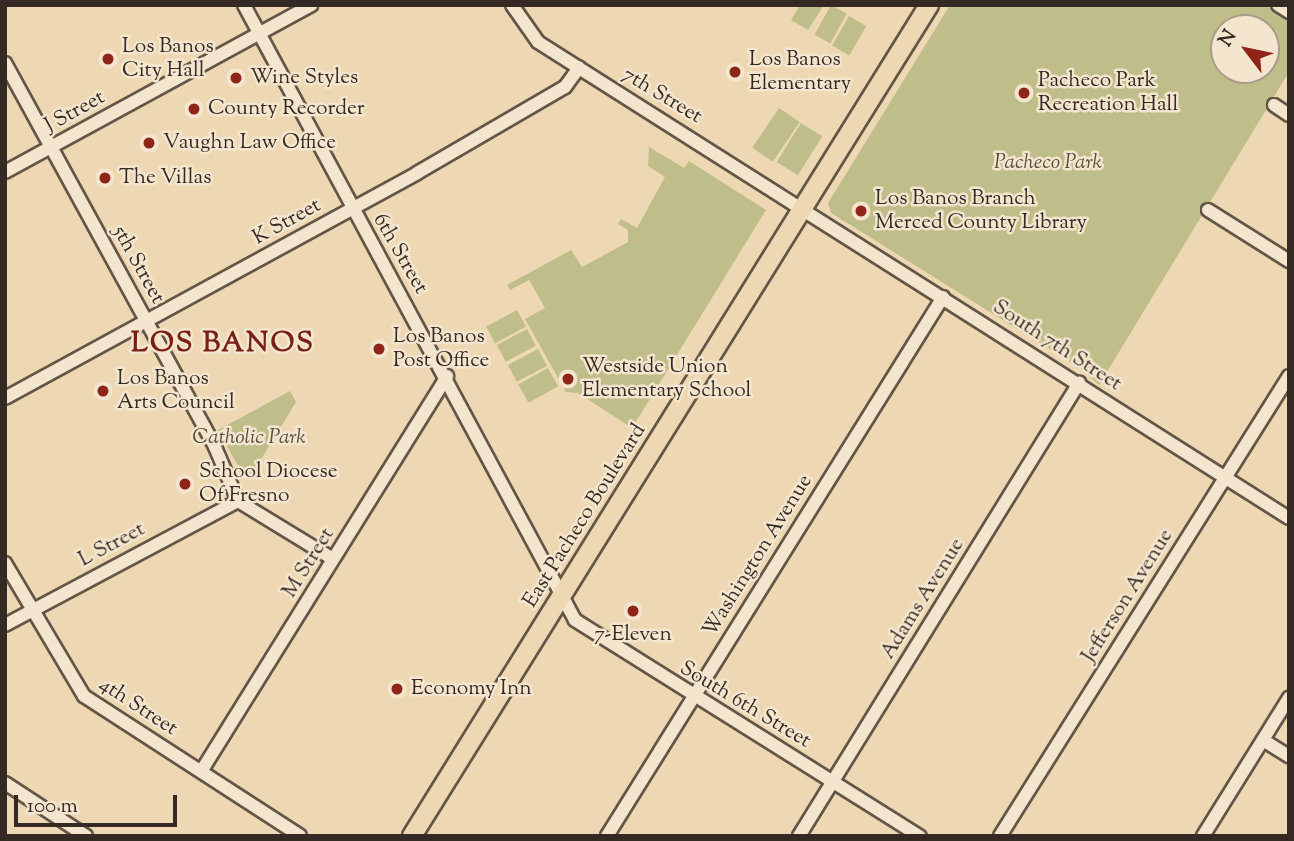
<!DOCTYPE html>
<style>
body{margin:0}
#map{position:relative;width:1294px;height:841px;overflow:hidden;background:#eed8b4;font-family:"Sorts Mill Goudy",serif}
div>[style]{position:absolute}
.green>*{inset:0;background:#bfbd89;transform-origin:0 0}
.roads{filter:drop-shadow(2px 0 #635647) drop-shadow(-2px 0 #635647) drop-shadow(0 2px #635647) drop-shadow(0 -2px #635647)}
.minor>*{height:12px;margin:-6px;padding:0 6px;transform-origin:6px;border-radius:6px;background:#f4e6ce}
.highway>*{height:18px;margin:-9px;padding:0 9px;transform-origin:9px;border-radius:9px;background:#eed8b4}
.dots>*{width:19px;height:19px;translate:-50% -50%;box-sizing:border-box;border:4px solid #f4e6ce;border-radius:50%}
span{translate:-50% -50%;white-space:nowrap;text-align:center;line-height:1.15;-webkit-text-stroke:5px #f4e6ce;paint-order:stroke}
.poi-label{font-size:21px;color:#352a23}
.left{translate:0 -50%;text-align:left}
.street-label{font-size:21px;color:#352a23}
.park-label{font-size:21px;color:#584f3c;font-style:italic}
.district-label{font-size:28px;color:#7a1f14;font-weight:700;letter-spacing:2px}
.frame{position:absolute;inset:0;border:7px solid #352a23;pointer-events:none}
.north{position:absolute;left:1210px;top:14px;width:70px;height:70px;box-sizing:border-box;background:#f4e6ce;border:2px solid #a89b8a;border-radius:50%;rotate:302deg;font-size:19px;font-weight:700;line-height:28px;text-align:center;color:#352a23}
.north::after{content:'';display:block;margin:auto;width:24px;height:32px;background:#8f2418;clip-path:polygon(50% 0,100% 100%,50% 72%,0 100%)}
.scale{position:absolute;left:14px;top:795px;width:163px;height:32px;box-sizing:border-box;border:4px solid #352a23;border-top:0;padding-left:9px;font-size:21px;line-height:24px;white-space:nowrap;color:#352a23;-webkit-text-stroke:5px #f4e6ce;paint-order:stroke}
</style>
<div id="map">
<div class="green">
<div style="clip-path:polygon(800px 5px,824px 5px,808px 30px,791px 20px)"></div>
<div style="left:831px;top:5px;width:18px;height:34px;rotate:29deg"></div>
<div style="clip-path:polygon(evenodd,950px 5px,1265px 5px,1289px 20px,1289px 72px,1099px 385px,1080px 368px,831px 213px,828px 203px,950px 5px,1224px 28px,1266px 28px,1266px 70px,1224px 70px,1224px 28px)"></div>
<div style="left:849px;top:16px;width:20px;height:34px;rotate:30deg"></div>
<div style="left:779px;top:108px;width:25px;height:48px;rotate:34deg"></div>
<div style="left:801px;top:123px;width:25px;height:46px;rotate:32deg"></div>
<div style="clip-path:polygon(649px 147px,684px 168px,689px 161px,766px 210px,632px 428px,578px 393px,566px 392px,525px 319px,545px 308px,529px 280px,510px 290px,507px 285px,571px 250px,582px 267px,628px 242px,628px 230px,618px 224px,621px 219px,637px 228px,665px 177px,648px 166px)"></div>
<div style="left:517px;top:310px;width:19px;height:35px;rotate:62deg"></div>
<div style="left:527px;top:329px;width:19px;height:34px;rotate:62deg"></div>
<div style="left:538px;top:349px;width:19px;height:34px;rotate:62deg"></div>
<div style="left:548px;top:368px;width:21px;height:34px;rotate:61deg"></div>
<div style="clip-path:polygon(290px 391px,296px 402px,252px 474px,242px 473px,218px 430px)"></div>
</div>
<div class="roads">
<div class="minor">
<div style="left:244px;top:5px;width:698px;rotate:61.71deg"></div>
<div style="left:575px;top:620px;width:407px;rotate:32.1deg"></div>
<div style="left:512px;top:5px;width:45px;rotate:54.9deg"></div>
<div style="left:538px;top:42px;width:889px;rotate:32.37deg"></div>
<div style="left:1278px;top:5px;width:13px;rotate:32deg"></div>
<div style="left:5px;top:63px;width:438px;rotate:61.3deg"></div>
<div style="left:215px;top:447px;width:59px;rotate:66.9deg"></div>
<div style="left:238px;top:501px;width:111px;rotate:31.4deg"></div>
<div style="left:1274px;top:105px;width:18px;rotate:34deg"></div>
<div style="left:5px;top:172px;width:349px;rotate:-28.6deg"></div>
<div style="left:1208px;top:210px;width:96px;rotate:32.2deg"></div>
<div style="left:5px;top:398px;width:469px;rotate:-28.6deg"></div>
<div style="left:417px;top:173px;width:171px;rotate:-30.2deg"></div>
<div style="left:565px;top:87px;width:24px;rotate:-54deg"></div>
<div style="left:5px;top:563px;width:155px;rotate:59.3deg"></div>
<div style="left:84px;top:696px;width:257px;rotate:32.9deg"></div>
<div style="left:5px;top:625px;width:264px;rotate:-28deg"></div>
<div style="left:1263px;top:740px;width:31px;rotate:32deg"></div>
<div style="left:202px;top:770px;width:464px;rotate:-58.1deg"></div>
<div style="left:5px;top:783px;width:97px;rotate:33.2deg"></div>
<div style="left:607px;top:836px;width:635px;rotate:-58.06deg"></div>
<div style="left:799px;top:836px;width:533px;rotate:-58.28deg"></div>
<div style="left:1000px;top:836px;width:543px;rotate:-57.86deg"></div>
<div style="left:1203px;top:836px;width:163px;rotate:-58.1deg"></div>
</div>
<div class="highway">
<div style="left:412px;top:836px;width:979px;rotate:-58.11deg"></div>
</div>
</div>
<div class="dots">
<div style="left:108px;top:59px;background:#8f2418"></div>
<div style="left:735px;top:72px;background:#8f2418"></div>
<div style="left:236px;top:78px;background:#8f2418"></div>
<div style="left:1024px;top:93px;background:#8f2418"></div>
<div style="left:194px;top:109px;background:#8f2418"></div>
<div style="left:149px;top:143px;background:#8f2418"></div>
<div style="left:105px;top:178px;background:#8f2418"></div>
<div style="left:861px;top:211px;background:#8f2418"></div>
<div style="left:379px;top:349px;background:#8f2418"></div>
<div style="left:568px;top:379px;background:#8f2418"></div>
<div style="left:103px;top:391px;background:#8f2418"></div>
<div style="left:185px;top:484px;background:#8f2418"></div>
<div style="left:633px;top:611px;background:#8f2418"></div>
<div style="left:397px;top:689px;background:#8f2418"></div>
</div>
<div class="poi-label">
<span class="left" style="left:122px;top:59px">Los Banos<br>City Hall</span>
<span class="left" style="left:749px;top:72px">Los Banos<br>Elementary</span>
<span class="left" style="left:250px;top:78px">Wine Styles</span>
<span class="left" style="left:1038px;top:93px">Pacheco Park<br>Recreation Hall</span>
<span class="left" style="left:208px;top:109px">County Recorder</span>
<span class="left" style="left:163px;top:143px">Vaughn Law Office</span>
<span class="left" style="left:119px;top:178px">The Villas</span>
<span class="left" style="left:875px;top:211px">Los Banos Branch<br>Merced County Library</span>
<span class="left" style="left:393px;top:349px">Los Banos<br>Post Office</span>
<span class="left" style="left:582px;top:379px">Westside Union<br>Elementary School</span>
<span class="left" style="left:117px;top:391px">Los Banos<br>Arts Council</span>
<span class="left" style="left:199px;top:484px">School Diocese<br>Of Fresno</span>
<span style="left:633px;top:635px">7-Eleven</span>
<span class="left" style="left:411px;top:689px">Economy Inn</span>
</div>
<div class="street-label">
<span style="left:662px;top:96px;rotate:31deg">7th Street</span>
<span style="left:75px;top:112px;rotate:-29deg">J Street</span>
<span style="left:287px;top:222px;rotate:-29deg">K Street</span>
<span style="left:400px;top:254px;rotate:60deg">6th Street</span>
<span style="left:138px;top:265px;rotate:61deg">5th Street</span>
<span style="left:1057px;top:346px;rotate:33deg">South 7th Street</span>
<span style="left:585px;top:516px;rotate:-58deg">East Pacheco Boulevard</span>
<span style="left:112px;top:545px;rotate:-28deg">L Street</span>
<span style="left:758px;top:556px;rotate:-58deg">Washington Avenue</span>
<span style="left:309px;top:563px;rotate:-58deg">M Street</span>
<span style="left:1128px;top:596px;rotate:-58deg">Jefferson Avenue</span>
<span style="left:923px;top:599px;rotate:-58deg">Adams Avenue</span>
<span style="left:745px;top:705px;rotate:31deg">South 6th Street</span>
<span style="left:138px;top:707px;rotate:33deg">4th Street</span>
</div>
<div class="park-label">
<span style="left:1048px;top:163px">Pacheco Park</span>
<span style="left:249px;top:438px">Catholic Park</span>
</div>
<div class="district-label">
<span style="left:223px;top:344px">LOS BANOS</span>
</div>
<div class="frame"></div>
<div class="north">N</div>
<div class="scale">100 m</div>
</div>
